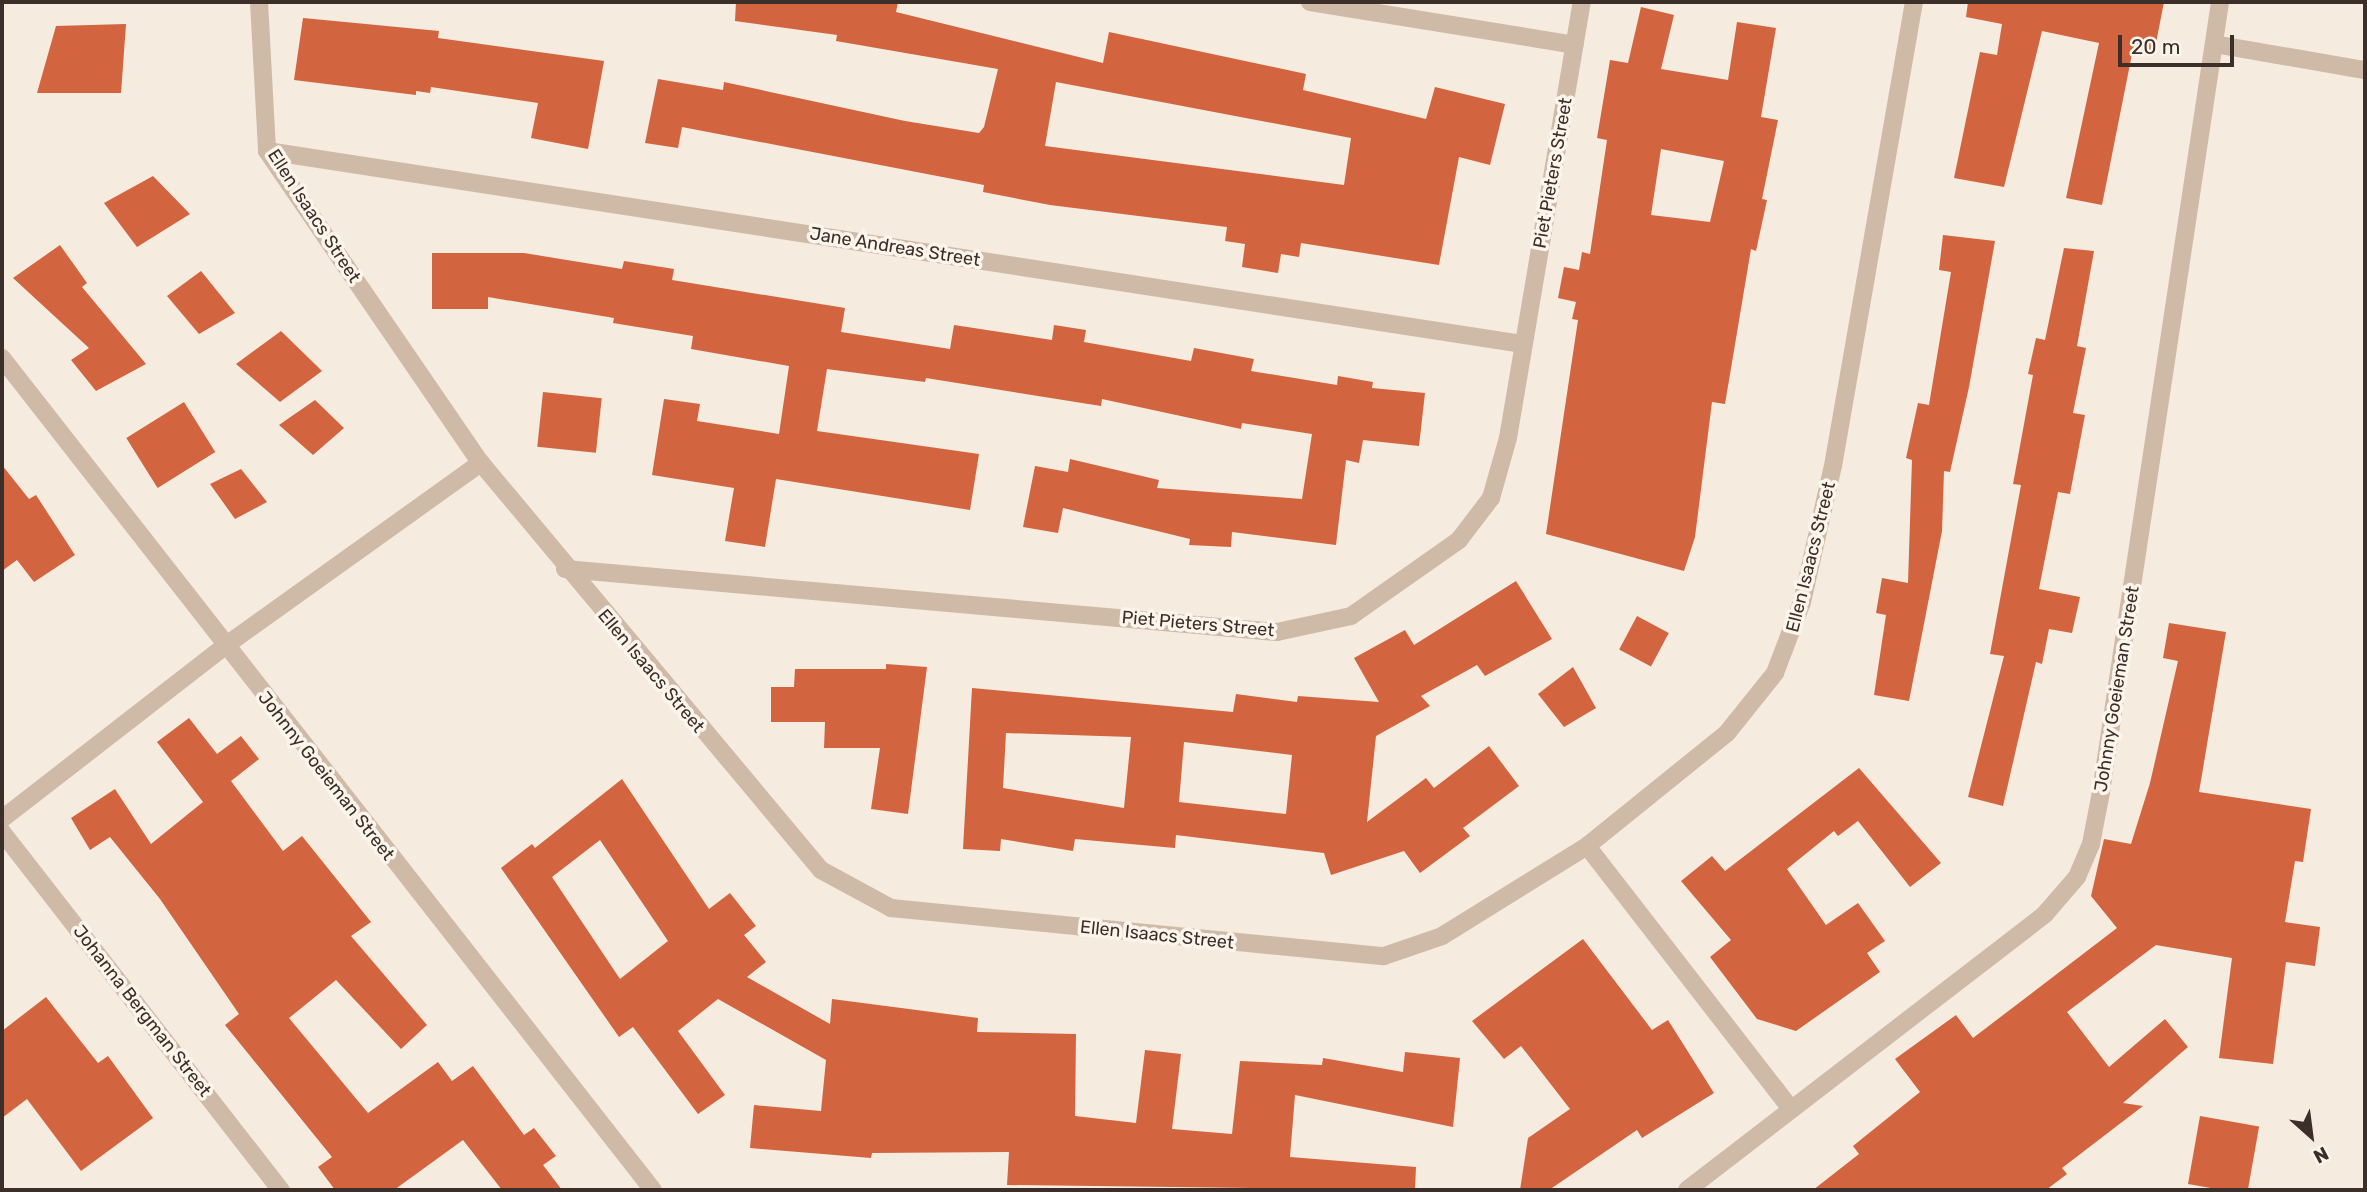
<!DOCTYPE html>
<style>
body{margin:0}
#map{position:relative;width:2367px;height:1192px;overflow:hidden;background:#f5ebde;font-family:Rubik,sans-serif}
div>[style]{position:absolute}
.building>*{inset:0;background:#d2643f;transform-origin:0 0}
.minor>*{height:18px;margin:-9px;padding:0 9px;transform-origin:9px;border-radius:9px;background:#cfbaa8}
span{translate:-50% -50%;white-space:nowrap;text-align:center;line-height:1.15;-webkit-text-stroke:7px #fcf5ec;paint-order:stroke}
.street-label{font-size:18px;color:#3c2f29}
.frame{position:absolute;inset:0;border:4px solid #3c2f29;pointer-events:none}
.north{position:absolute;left:2276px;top:1101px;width:70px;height:70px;-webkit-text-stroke:5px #fcf5ec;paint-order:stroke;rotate:152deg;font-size:19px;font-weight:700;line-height:28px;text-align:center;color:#3c2f29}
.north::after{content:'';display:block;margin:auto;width:24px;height:32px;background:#3c2f29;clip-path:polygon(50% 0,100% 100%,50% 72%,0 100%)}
.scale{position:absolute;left:2118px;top:35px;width:116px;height:32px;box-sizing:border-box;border:4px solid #3c2f29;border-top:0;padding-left:9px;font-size:21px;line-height:24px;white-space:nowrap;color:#3c2f29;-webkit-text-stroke:5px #fcf5ec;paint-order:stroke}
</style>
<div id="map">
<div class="building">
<div style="clip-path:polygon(evenodd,736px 2px,898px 2px,896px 12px,1103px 63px,1109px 32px,1306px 74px,1303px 90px,1426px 119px,1435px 87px,1505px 104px,1490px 165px,1459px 157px,1439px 265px,1301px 243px,1299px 257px,1281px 254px,1278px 273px,1242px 267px,1245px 244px,1225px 241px,1227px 227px,1050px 205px,983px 192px,984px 185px,682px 127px,678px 148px,645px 143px,658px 79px,723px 90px,724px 82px,905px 121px,979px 133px,984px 127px,998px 69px,836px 41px,837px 35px,735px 21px,736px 2px,1056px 82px,1351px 138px,1344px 185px,1045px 146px,1056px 82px)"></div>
<div style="clip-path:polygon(1968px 2px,2164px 2px,2154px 53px,2133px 49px,2102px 205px,2066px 198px,2099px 43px,2042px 31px,2004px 187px,1954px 178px,1980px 52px,1997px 55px,2002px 24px,1966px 17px)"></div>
<div style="clip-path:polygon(evenodd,1641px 7px,1674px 15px,1661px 69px,1728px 80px,1737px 22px,1776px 28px,1761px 117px,1778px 120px,1762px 199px,1767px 200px,1756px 251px,1751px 249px,1725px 404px,1712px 402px,1695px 537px,1684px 571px,1546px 534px,1578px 320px,1572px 319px,1576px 302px,1558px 298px,1564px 267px,1579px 270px,1582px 252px,1590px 254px,1607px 140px,1597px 138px,1610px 60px,1628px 63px,1641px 7px,1661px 149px,1724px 161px,1710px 222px,1651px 215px,1661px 149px)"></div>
<div style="clip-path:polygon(303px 18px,439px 31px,438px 38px,604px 61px,588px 149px,531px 138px,538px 103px,431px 87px,430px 93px,416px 91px,416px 95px,294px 80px)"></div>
<div style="clip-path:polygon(126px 24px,121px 93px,37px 93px,56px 26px)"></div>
<div style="clip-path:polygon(153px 176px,190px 214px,137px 247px,104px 203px)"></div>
<div style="clip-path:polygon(1943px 235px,1995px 241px,1969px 387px,1950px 472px,1944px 471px,1942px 531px,1909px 701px,1874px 695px,1886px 615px,1876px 613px,1882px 578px,1908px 583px,1912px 460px,1906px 458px,1918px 403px,1929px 405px,1951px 272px,1939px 270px)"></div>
<div style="clip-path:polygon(60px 245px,87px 283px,82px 287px,146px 364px,96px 391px,71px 360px,89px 348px,13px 278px)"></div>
<div style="clip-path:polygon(2064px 248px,2094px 251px,2077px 346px,2086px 348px,2073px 413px,2085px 415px,2070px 494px,2058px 492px,2039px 589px,2080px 597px,2072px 633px,2049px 629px,2042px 664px,2036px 662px,2003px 806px,1968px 797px,2004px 656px,1990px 654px,2021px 485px,2013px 484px,2033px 375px,2028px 374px,2036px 338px,2045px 340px)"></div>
<div style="clip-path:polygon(432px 253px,524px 253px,622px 269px,624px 261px,674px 269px,672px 280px,845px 308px,841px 332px,950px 349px,954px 325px,1052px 340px,1054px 325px,1086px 330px,1084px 342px,1191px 361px,1194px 348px,1254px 359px,1251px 371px,1337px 385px,1338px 376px,1373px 382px,1372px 388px,1425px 393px,1419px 446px,1363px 440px,1359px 463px,1346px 460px,1336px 545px,1232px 532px,1231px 547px,1189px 545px,1190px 539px,1063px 508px,1058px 533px,1023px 527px,1035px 466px,1068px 472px,1070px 459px,1159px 480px,1157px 488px,1302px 499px,1312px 434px,1242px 423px,1241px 429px,1102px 399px,1101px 406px,926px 378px,925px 382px,827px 369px,817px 431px,979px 454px,970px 510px,776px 479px,765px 547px,725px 541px,734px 488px,652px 475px,664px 399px,700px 404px,697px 421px,779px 434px,789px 366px,691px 349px,693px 336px,613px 323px,614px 318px,488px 297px,488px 309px,432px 309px)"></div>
<div style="clip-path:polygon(201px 271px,235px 313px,199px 334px,167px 296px)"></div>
<div style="clip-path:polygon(281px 331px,322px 371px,280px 402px,236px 364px)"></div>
<div style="left:543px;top:392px;width:59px;height:55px;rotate:6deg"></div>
<div style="clip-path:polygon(315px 400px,344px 428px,313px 455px,279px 425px)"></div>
<div style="left:184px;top:402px;width:59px;height:68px;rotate:58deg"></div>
<div style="clip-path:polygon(2px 465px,29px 499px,36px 495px,75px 555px,34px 582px,17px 560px,2px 571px)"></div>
<div style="clip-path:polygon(241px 469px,267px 502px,235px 519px,210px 484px)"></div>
<div style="clip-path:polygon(evenodd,1516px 581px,1552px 639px,1485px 676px,1477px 665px,1421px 696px,1430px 706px,1376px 736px,1367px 822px,1426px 778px,1434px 788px,1489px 746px,1519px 786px,1463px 828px,1470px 836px,1420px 873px,1404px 851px,1331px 875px,1324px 853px,1176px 835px,1175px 848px,1075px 839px,1073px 851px,1001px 839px,1000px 851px,963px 849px,972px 688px,1233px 712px,1236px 694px,1297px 702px,1298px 696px,1379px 702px,1354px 658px,1405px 630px,1414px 645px,1516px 581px,1006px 733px,1131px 737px,1124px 808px,1003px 788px,1006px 733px,1516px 581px,1184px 742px,1292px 755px,1286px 814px,1179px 802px,1184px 742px)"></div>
<div style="left:1637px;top:616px;width:36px;height:38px;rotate:28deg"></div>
<div style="clip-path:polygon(2169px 623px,2226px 632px,2199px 792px,2311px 809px,2303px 862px,2295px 861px,2285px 922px,2320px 927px,2315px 966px,2286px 962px,2273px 1064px,2219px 1058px,2232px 958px,2156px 945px,2067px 1012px,2109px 1067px,2165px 1019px,2188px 1047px,2123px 1103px,2143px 1106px,2062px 1168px,2067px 1174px,2046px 1190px,1813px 1190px,1859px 1154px,1853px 1146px,1920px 1092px,1895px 1059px,1956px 1015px,1973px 1038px,2117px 928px,2091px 896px,2104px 839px,2131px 844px,2150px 783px,2178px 661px,2163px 658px)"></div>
<div style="clip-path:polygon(886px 664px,927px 667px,908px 814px,871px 809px,880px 748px,824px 748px,825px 722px,771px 722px,771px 687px,794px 687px,795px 669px,886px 669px)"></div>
<div style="clip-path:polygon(1573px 667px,1596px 708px,1564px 727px,1538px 694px)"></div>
<div style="clip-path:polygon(189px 718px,217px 754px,241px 736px,259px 759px,231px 781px,283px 851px,302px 836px,371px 922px,351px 936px,427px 1025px,401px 1049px,336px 980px,289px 1018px,368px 1113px,438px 1062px,452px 1081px,473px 1066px,524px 1135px,534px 1128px,556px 1156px,543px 1165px,562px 1190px,502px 1190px,463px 1140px,394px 1190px,335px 1190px,318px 1167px,332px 1157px,225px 1025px,239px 1014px,160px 899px,110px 837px,90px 850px,71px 818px,115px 789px,151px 844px,203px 802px,157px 742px)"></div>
<div style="clip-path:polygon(1859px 768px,1941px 863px,1910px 887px,1858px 821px,1838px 836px,1834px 831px,1787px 869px,1826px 925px,1858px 903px,1885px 941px,1867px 953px,1880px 972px,1796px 1031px,1757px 1019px,1710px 957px,1731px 940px,1681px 881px,1712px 856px,1725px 871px)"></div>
<div style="clip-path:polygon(evenodd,622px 779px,709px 909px,730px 893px,756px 926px,744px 935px,766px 962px,747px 977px,830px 1024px,832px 999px,978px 1018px,977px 1032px,1076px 1034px,1075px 1116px,1136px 1123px,1145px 1050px,1181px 1054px,1172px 1129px,1232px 1134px,1240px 1061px,1322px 1065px,1323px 1058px,1403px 1072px,1405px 1052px,1460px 1058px,1453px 1127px,1295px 1095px,1290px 1157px,1416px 1167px,1415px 1190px,1007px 1185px,1009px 1152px,872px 1153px,871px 1158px,750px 1148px,754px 1105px,821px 1111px,826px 1060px,718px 999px,678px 1031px,725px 1095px,698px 1114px,633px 1027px,619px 1037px,501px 868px,532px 844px,535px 848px,622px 779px,600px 840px,668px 941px,620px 979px,552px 877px,600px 840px)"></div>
<div style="clip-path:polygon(1583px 939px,1652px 1030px,1668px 1020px,1714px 1093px,1642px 1138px,1637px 1130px,1549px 1190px,1520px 1190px,1528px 1138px,1570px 1109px,1521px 1046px,1504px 1059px,1472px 1021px)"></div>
<div style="clip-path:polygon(46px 997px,98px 1063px,108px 1056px,153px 1118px,81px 1171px,27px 1099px,2px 1118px,2px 1031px)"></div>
<div style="left:2200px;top:1116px;width:60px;height:69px;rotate:10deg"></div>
</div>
<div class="minor">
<div style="left:259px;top:2px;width:149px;rotate:86.9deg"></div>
<div style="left:267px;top:151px;width:378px;rotate:55.6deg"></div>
<div style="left:481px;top:463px;width:530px;rotate:50.13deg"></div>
<div style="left:821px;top:870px;width:80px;rotate:28.5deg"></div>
<div style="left:891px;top:908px;width:495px;rotate:5.6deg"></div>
<div style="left:1384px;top:956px;width:61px;rotate:-19deg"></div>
<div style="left:1442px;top:936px;width:171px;rotate:-31.8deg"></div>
<div style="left:1587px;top:846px;width:180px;rotate:-38.9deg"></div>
<div style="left:1727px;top:733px;width:77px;rotate:-51.3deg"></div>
<div style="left:1775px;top:673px;width:76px;rotate:-69.2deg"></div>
<div style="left:1802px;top:602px;width:139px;rotate:-77.2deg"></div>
<div style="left:1833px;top:466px;width:471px;rotate:-80.1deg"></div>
<div style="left:1310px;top:2px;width:268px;rotate:9.2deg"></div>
<div style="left:2214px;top:44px;width:153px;rotate:9.8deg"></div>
<div style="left:267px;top:151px;width:1271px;rotate:8.74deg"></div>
<div style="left:2px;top:358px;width:1056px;rotate:51.96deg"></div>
<div style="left:565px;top:569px;width:715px;rotate:5.06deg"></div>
<div style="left:1277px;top:632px;width:76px;rotate:-12.2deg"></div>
<div style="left:1351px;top:616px;width:132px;rotate:-35.1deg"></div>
<div style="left:1459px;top:540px;width:53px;rotate:-52.7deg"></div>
<div style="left:1491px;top:498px;width:62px;rotate:-74.2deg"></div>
<div style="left:1508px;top:438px;width:442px;rotate:-80.4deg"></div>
<div style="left:2px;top:819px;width:282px;rotate:-37.8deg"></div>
<div style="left:225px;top:646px;width:315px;rotate:-35.6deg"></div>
<div style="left:2px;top:832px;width:454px;rotate:52.1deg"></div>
<div style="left:1587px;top:846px;width:329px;rotate:52.2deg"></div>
<div style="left:1687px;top:1190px;width:452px;rotate:-37.6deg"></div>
<div style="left:2045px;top:914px;width:49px;rotate:-49.1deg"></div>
<div style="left:2077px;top:877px;width:36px;rotate:-67deg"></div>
<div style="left:2091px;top:844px;width:53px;rotate:-79.1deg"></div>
<div style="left:2101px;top:792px;width:799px;rotate:-81.43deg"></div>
</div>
<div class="street-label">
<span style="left:1553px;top:173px;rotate:-80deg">Piet Pieters Street</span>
<span style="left:314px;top:216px;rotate:57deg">Ellen Isaacs Street</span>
<span style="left:895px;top:247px;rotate:9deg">Jane Andreas Street</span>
<span style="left:1811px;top:557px;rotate:-76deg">Ellen Isaacs Street</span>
<span style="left:1198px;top:624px;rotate:5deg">Piet Pieters Street</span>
<span style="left:651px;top:671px;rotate:50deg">Ellen Isaacs Street</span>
<span style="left:2117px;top:689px;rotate:-81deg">Johnny Goeieman Street</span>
<span style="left:326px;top:776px;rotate:52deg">Johnny Goeieman Street</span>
<span style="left:1157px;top:935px;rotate:6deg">Ellen Isaacs Street</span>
<span style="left:142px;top:1011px;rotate:52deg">Johanna Bergman Street</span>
</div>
<div class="frame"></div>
<div class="north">N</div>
<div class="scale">20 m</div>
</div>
